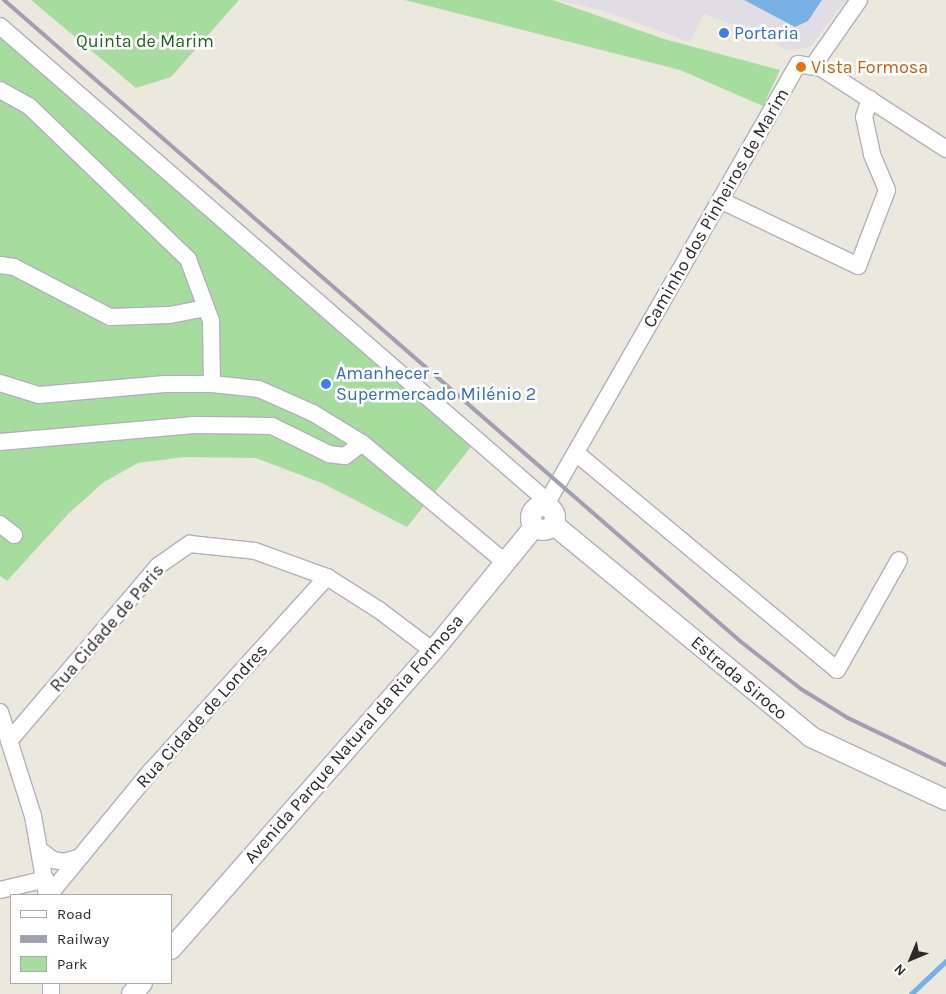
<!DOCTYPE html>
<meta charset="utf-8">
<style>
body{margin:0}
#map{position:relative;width:946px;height:994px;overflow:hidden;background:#ebe8dd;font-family:Karla,sans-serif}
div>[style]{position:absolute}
.industrial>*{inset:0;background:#e0dde4}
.green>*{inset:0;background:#a6dd9e}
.water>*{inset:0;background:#78b2e5}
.stream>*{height:4.5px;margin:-2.25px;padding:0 2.25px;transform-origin:2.25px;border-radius:2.25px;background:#78b2e5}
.roads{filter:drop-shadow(1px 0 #b1b0bd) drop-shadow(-1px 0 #b1b0bd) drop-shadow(0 1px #b1b0bd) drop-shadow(0 -1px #b1b0bd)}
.minor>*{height:16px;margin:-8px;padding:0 8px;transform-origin:8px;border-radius:8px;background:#fff}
.tertiary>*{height:20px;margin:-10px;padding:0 10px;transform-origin:10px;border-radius:10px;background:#fff}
.tertiary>.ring{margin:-10px;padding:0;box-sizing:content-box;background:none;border:20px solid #fff;border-radius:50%}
.rail>*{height:4px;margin:-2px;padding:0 2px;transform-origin:2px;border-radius:2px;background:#a1a0b3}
.dots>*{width:14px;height:14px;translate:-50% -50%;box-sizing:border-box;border:2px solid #fff;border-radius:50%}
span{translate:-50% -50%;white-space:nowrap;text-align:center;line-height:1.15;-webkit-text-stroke:5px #fff;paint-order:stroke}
.shop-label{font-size:18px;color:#366cbe}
.left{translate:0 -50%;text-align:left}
.park-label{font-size:18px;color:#206220}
.food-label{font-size:18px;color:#c56008}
.street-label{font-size:18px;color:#2a2a2a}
.legend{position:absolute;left:10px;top:894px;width:162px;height:90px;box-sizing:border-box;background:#fff;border:1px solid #aaa;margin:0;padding:6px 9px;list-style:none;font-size:15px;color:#2a2a2a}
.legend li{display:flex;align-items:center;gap:10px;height:25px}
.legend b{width:25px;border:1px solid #aaa}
.north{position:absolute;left:886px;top:934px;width:50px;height:50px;-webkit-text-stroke:4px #fff;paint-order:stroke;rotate:225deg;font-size:14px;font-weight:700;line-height:20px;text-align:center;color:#2a2a2a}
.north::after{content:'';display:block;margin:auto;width:18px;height:22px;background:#2a2a2a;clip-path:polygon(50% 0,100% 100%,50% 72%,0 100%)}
</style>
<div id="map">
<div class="industrial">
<div style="clip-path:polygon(557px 0,846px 0,810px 47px,786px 50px,761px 35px,704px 14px,690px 42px,601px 10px)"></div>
</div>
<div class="green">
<div style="clip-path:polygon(31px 0,239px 0,171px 77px,136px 88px)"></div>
<div style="clip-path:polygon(405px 0,553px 0,664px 39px,780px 70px,763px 106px,680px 70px)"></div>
<div style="clip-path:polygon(0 26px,471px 447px,407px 527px,324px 484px,256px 458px,184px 457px,138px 463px,104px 482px,69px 513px,7px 581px,0 576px)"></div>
</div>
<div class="water">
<div style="clip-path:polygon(744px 0,822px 0,808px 21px,795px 27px)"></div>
</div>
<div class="stream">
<div style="left:911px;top:994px;width:48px;rotate:-43.3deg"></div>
</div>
<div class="roads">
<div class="minor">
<div style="left:0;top:26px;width:724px;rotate:40.97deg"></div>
<div style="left:813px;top:66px;width:80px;rotate:-55.1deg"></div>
<div style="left:0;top:90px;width:33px;rotate:29deg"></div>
<div style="left:29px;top:106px;width:221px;rotate:43.9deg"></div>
<div style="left:188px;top:259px;width:66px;rotate:69.6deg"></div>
<div style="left:211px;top:321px;width:63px;rotate:89.1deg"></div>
<div style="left:722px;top:201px;width:151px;rotate:25.5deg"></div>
<div style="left:858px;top:266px;width:81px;rotate:-69.1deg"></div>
<div style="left:887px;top:190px;width:39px;rotate:-113deg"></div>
<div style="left:872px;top:154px;width:38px;rotate:-102deg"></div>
<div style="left:864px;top:117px;width:19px;rotate:-72deg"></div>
<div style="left:0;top:265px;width:14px;rotate:8deg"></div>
<div style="left:14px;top:267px;width:108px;rotate:27.5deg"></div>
<div style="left:110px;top:317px;width:60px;rotate:-1.9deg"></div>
<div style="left:170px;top:315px;width:37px;rotate:-11deg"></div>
<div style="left:0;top:383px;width:41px;rotate:17.1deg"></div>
<div style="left:39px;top:395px;width:126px;rotate:-5deg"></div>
<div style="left:165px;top:384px;width:47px"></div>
<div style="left:212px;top:384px;width:47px;rotate:6.1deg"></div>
<div style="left:259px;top:389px;width:59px;rotate:24deg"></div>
<div style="left:313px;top:413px;width:57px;rotate:31.5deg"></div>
<div style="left:362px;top:443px;width:186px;rotate:39.8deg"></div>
<div style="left:0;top:442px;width:195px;rotate:-5deg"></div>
<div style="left:194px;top:425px;width:78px;rotate:0.7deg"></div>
<div style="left:272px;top:426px;width:64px;rotate:26.2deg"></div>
<div style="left:329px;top:454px;width:16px;rotate:7deg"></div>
<div style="left:345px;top:456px;width:21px;rotate:-37deg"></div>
<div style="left:576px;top:453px;width:339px;rotate:39.7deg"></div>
<div style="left:837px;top:670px;width:126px;rotate:-60.6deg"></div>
<div style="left:545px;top:506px;width:509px;rotate:-60.21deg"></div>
<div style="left:798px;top:64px;width:23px;rotate:10deg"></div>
<div style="left:821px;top:68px;width:149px;rotate:32.9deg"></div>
<div style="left:0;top:524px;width:18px;rotate:38deg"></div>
<div style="left:0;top:712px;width:109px;rotate:72.4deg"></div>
<div style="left:33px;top:816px;width:80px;rotate:80deg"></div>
<div style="left:9px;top:741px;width:230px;rotate:-49.6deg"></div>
<div style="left:158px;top:566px;width:39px;rotate:-35deg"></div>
<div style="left:190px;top:544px;width:65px;rotate:6.1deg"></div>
<div style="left:255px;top:551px;width:77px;rotate:19.9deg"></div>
<div style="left:327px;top:577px;width:62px;rotate:32.4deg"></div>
<div style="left:379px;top:610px;width:68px;rotate:37.2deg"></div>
<div style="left:40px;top:850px;width:16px;rotate:38deg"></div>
<div style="left:53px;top:860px;width:11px;rotate:10deg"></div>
<div style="left:64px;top:862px;width:17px;rotate:-17deg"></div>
<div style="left:0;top:890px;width:47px;rotate:-13.4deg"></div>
<div style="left:49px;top:895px;width:161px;rotate:-50.6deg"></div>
<div style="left:151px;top:771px;width:262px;rotate:-47.8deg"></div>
<div style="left:51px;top:994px;width:11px;rotate:-90deg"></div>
</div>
<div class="tertiary">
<div class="ring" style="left:531px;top:506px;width:4px;height:4px"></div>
<div style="left:553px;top:524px;width:335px;rotate:39.5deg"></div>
<div style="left:811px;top:737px;width:149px;rotate:25deg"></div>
<div style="left:171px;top:949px;width:397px;rotate:-48.7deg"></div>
<div style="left:433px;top:651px;width:161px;rotate:-50.8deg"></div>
<div style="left:132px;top:994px;width:15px;rotate:-48deg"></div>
</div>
</div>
<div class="rail">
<div style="left:4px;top:0;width:976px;rotate:41.05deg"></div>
<div style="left:740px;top:641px;width:78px;rotate:38.2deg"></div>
<div style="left:801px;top:689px;width:55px;rotate:31.7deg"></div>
<div style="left:848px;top:718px;width:109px;rotate:25.6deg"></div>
</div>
<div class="dots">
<div style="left:724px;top:33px;background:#3f7fe0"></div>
<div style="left:801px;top:67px;background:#e8710a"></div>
<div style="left:326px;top:384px;background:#3f7fe0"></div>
</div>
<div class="shop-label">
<span class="left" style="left:734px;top:33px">Portaria</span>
<span class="left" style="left:336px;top:384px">Amanhecer -<br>Supermercado Milénio 2</span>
</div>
<div class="park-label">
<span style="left:145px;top:41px">Quinta de Marim</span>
</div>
<div class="food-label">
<span class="left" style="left:811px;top:67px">Vista Formosa</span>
</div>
<div class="street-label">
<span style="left:716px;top:208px;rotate:-60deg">Caminho dos Pinheiros de Marim</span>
<span style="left:107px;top:628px;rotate:-49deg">Rua Cidade de Paris</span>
<span style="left:739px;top:678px;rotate:40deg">Estrada Siroco</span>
<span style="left:202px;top:716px;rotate:-48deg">Rua Cidade de Londres</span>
<span style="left:354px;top:739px;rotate:-49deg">Avenida Parque Natural da Ria Formosa</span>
</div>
<ul class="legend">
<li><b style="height:6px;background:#fff"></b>Road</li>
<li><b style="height:6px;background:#a1a0b3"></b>Railway</li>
<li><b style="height:14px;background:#a6dd9e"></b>Park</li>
</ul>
<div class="north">N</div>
</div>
